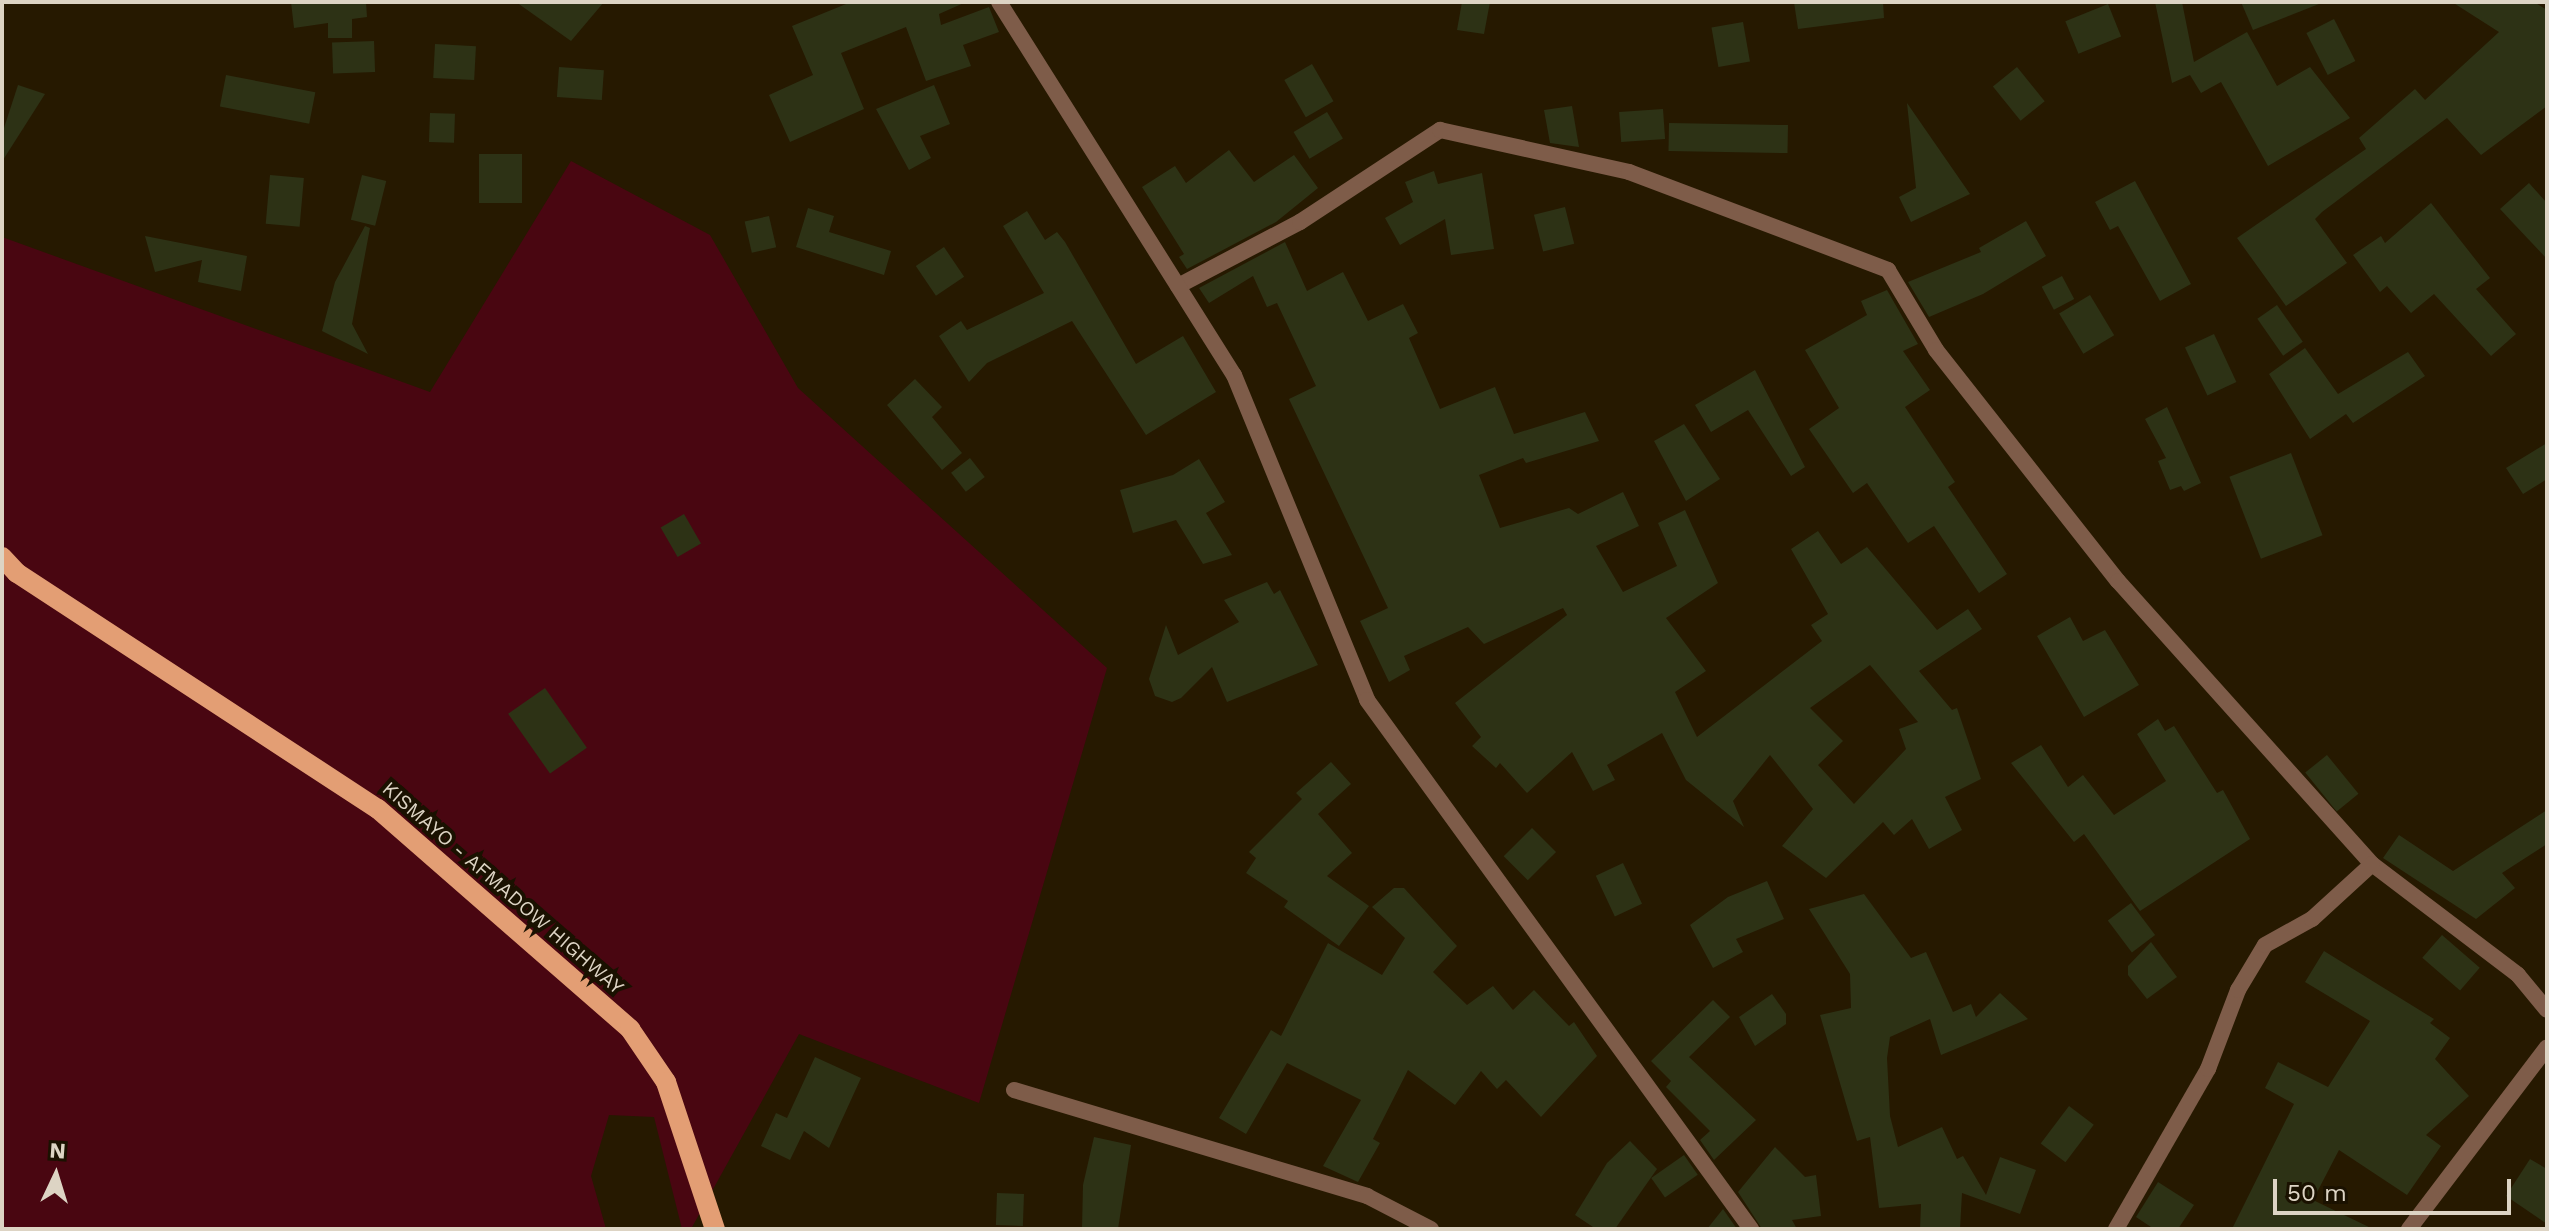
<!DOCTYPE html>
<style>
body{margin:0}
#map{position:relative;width:2549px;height:1231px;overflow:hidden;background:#261900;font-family:"Work Sans",sans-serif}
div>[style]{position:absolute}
.green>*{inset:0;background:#490611}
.building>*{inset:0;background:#2d3215;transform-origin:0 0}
.minor>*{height:16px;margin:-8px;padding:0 8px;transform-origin:8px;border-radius:8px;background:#7e5c49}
.tertiary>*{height:16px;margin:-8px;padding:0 8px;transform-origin:8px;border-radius:8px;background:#7e5c49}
.primary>*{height:20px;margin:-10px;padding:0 10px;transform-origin:10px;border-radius:10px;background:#e39e74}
span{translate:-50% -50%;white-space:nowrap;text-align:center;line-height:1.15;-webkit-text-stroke:8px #1a1100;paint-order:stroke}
.street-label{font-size:20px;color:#ddd4c4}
.frame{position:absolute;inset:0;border:4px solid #ddd4c4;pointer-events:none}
.north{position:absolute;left:16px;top:1135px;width:80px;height:80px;-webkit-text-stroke:6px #1a1100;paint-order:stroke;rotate:4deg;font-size:22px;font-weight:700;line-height:32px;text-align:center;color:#ddd4c4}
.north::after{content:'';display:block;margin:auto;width:28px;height:36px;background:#ddd4c4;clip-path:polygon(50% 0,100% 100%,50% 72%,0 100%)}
.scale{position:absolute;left:2273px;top:1179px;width:238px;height:36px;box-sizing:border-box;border:4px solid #ddd4c4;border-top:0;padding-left:10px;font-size:24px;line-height:28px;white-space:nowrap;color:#ddd4c4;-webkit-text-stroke:6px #1a1100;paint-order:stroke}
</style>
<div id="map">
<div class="green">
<div style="clip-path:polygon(571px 161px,710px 235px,798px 388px,1107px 668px,979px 1103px,799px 1034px,691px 1229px,682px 1229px,654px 1117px,609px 1115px,591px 1176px,606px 1229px,2px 1229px,2px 237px,430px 392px)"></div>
</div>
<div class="building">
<div style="clip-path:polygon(291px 2px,366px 2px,367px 17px,352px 19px,352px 38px,328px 38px,328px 23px,294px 28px)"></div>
<div style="clip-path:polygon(516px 2px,604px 2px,571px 41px)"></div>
<div style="clip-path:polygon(851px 2px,966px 2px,939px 14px,941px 25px,989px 7px,999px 32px,963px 45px,971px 66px,926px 81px,906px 27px,841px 53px,864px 109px,790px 142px,769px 95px,813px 75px,792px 26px)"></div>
<div style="clip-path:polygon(1462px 2px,1490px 2px,1484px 34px,1457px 30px)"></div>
<div style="clip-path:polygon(1794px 2px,1883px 2px,1884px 18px,1798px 29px)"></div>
<div style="clip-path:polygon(2155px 2px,2182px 2px,2194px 62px,2247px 32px,2277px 86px,2310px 67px,2350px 118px,2268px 166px,2221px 82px,2201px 93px,2190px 75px,2172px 83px)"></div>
<div style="clip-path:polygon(2241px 2px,2319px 2px,2319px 4px,2253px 30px)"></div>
<div style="clip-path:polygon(2452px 2px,2534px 2px,2547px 10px,2547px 106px,2481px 155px,2447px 118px,2322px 212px,2315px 219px,2347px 263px,2286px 306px,2237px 238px,2366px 149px,2359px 138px,2415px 89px,2425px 100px,2499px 32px)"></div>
<div style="left:2108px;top:4px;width:35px;height:46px;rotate:68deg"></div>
<div style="left:2334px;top:19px;width:47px;height:31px;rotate:63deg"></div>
<div style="left:1743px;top:22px;width:40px;height:32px;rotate:80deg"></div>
<div style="left:374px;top:41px;width:31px;height:42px;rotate:88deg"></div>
<div style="left:435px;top:44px;width:41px;height:34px;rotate:3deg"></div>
<div style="left:1312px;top:64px;width:43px;height:32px;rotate:60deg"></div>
<div style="left:559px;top:67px;width:45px;height:30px;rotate:4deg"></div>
<div style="left:2017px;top:67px;width:44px;height:31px;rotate:51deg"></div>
<div style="left:226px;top:75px;width:91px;height:32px;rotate:11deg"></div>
<div style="clip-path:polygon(18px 85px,45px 94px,3px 160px,2px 134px)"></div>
<div style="clip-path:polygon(934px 85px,950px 124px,920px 136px,931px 158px,909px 170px,876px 109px)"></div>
<div style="clip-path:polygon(1907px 103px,1970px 194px,1911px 222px,1899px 197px,1916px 188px)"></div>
<div style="clip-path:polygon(1572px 106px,1579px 147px,1550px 143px,1544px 110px)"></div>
<div style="left:1663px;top:109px;width:30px;height:44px;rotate:86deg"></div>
<div style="left:1327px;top:112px;width:31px;height:39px;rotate:59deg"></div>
<div style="left:430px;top:113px;width:25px;height:29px;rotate:2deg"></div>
<div style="left:1669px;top:123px;width:119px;height:28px;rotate:1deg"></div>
<div style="clip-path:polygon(1229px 150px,1254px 182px,1294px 155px,1318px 188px,1276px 222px,1187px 269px,1179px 257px,1184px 254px,1142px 187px,1175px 166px,1186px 183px)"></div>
<div style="left:522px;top:154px;width:49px;height:43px;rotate:90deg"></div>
<div style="clip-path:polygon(1434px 171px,1438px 184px,1482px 173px,1494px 249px,1451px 255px,1445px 219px,1400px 245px,1385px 218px,1413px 202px,1405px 182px)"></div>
<div style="left:270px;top:175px;width:34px;height:49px;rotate:5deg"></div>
<div style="left:362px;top:175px;width:25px;height:46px;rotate:14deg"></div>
<div style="clip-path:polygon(2135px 181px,2191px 284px,2160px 301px,2118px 226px,2110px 230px,2095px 202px)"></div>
<div style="clip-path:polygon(2529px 183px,2547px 203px,2547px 259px,2500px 209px)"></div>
<div style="clip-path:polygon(2431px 203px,2490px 278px,2476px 289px,2516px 334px,2491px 356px,2434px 294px,2411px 313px,2387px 286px,2380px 292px,2353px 255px,2381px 236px,2385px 243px)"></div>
<div style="left:1565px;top:207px;width:38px;height:32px;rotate:76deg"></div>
<div style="clip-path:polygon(808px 208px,834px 216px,829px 232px,891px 251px,884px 275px,796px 247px)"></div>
<div style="clip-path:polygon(1027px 211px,1045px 240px,1057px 232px,1065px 242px,1136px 364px,1183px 336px,1216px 392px,1146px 435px,1072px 321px,987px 363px,969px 382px,939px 336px,961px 321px,967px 330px,1044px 293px,1003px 226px)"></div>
<div style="left:769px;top:216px;width:32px;height:25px;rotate:77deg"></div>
<div style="clip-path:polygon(2026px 221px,2046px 256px,1983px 294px,1929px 317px,1908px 282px,1981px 252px,1979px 248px)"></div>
<div style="clip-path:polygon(365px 226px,370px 228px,352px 324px,368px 354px,322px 331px,335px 282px)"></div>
<div style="clip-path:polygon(145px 236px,247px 256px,241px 291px,198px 282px,202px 260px,155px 272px)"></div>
<div style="clip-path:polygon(evenodd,1285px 242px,1307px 291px,1343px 272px,1368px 321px,1403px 304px,1418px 333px,1409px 338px,1440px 409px,1495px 387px,1514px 434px,1585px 412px,1599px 441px,1526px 463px,1523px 458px,1479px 475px,1500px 528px,1569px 508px,1578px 514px,1623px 492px,1639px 526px,1596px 546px,1623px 592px,1677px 566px,1658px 523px,1685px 510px,1718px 583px,1666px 618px,1706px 671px,1675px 692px,1697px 737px,1822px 641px,1811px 625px,1828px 614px,1791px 549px,1818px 531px,1841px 564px,1867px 547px,1937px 630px,1968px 609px,1982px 629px,1919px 671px,1952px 710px,1957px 708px,1981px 779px,1945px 797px,1962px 830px,1929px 849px,1912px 819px,1894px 835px,1883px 822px,1826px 878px,1782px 846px,1813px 809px,1770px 755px,1733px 801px,1744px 827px,1686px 780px,1662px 733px,1607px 765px,1615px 780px,1593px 791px,1572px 752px,1527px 793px,1500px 763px,1496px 768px,1472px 746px,1481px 737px,1455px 703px,1567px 615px,1563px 608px,1484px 644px,1468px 627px,1404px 656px,1410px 670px,1389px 682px,1360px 621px,1388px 608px,1289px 399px,1316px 386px,1277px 303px,1267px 307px,1253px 276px,1209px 303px,1199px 288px,1285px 242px,1870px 665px,1918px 722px,1899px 729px,1906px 749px,1854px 804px,1818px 765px,1843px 741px,1810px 708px,1870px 665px)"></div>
<div style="left:944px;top:247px;width:36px;height:34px;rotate:56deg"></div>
<div style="left:2062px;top:276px;width:26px;height:23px;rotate:62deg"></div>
<div style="clip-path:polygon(1887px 290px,1918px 344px,1903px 351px,1930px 390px,1905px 407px,1955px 482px,1948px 487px,2007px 574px,1979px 593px,1934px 526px,1908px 543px,1867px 483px,1853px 493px,1809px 429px,1839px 408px,1805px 350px,1867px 315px,1861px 301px)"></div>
<div style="left:2090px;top:295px;width:47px;height:36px;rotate:59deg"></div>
<div style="left:2277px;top:305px;width:45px;height:24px;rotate:55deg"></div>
<div style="left:2214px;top:334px;width:53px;height:32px;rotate:65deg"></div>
<div style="clip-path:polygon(2305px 348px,2338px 394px,2408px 352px,2425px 376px,2353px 423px,2346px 414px,2310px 439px,2269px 374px)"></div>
<div style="clip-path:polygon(1755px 370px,1805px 467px,1791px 476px,1748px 410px,1711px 432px,1695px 405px)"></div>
<div style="clip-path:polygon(915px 379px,942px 407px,932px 417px,962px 453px,942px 470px,887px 405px)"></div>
<div style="clip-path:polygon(2167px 407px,2201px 483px,2184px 491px,2181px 486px,2170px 490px,2158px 461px,2166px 458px,2145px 419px)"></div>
<div style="clip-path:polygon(1684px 424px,1720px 479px,1686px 501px,1654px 441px)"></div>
<div style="clip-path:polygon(2547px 443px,2547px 479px,2523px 494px,2506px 468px)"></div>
<div style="left:2291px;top:453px;width:88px;height:66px;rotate:69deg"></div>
<div style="left:970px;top:458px;width:24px;height:24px;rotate:52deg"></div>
<div style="clip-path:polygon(1199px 459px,1225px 502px,1206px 513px,1232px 555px,1203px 564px,1176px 520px,1133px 533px,1120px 490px,1173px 475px)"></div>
<div style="left:684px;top:514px;width:34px;height:27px;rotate:60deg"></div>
<div style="clip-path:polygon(1267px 582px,1274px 594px,1280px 590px,1318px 665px,1227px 702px,1212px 667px,1181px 698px,1172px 702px,1155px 696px,1149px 679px,1166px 625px,1178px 655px,1239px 622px,1224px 600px)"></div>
<div style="clip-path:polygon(2070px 617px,2083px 641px,2105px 630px,2139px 685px,2084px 717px,2037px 636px)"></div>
<div style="left:545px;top:688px;width:73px;height:45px;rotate:55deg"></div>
<div style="clip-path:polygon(2158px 719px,2165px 731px,2174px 726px,2217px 793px,2223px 790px,2250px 839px,2140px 911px,2084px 834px,2074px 842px,2011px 763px,2041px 745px,2068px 787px,2083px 775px,2114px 815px,2166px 781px,2137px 734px)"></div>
<div style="left:2327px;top:755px;width:50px;height:28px;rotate:51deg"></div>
<div style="clip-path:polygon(1331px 762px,1351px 784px,1318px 814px,1352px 853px,1327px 876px,1369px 906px,1339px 946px,1284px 907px,1288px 901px,1246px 873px,1256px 858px,1249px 852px,1302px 799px,1296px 793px)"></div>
<div style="clip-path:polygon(2547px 810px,2547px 844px,2502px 873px,2515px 888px,2476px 919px,2383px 858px,2399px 835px,2453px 871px)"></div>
<div style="left:1532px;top:828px;width:34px;height:40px;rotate:45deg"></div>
<div style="left:1623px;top:863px;width:45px;height:30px;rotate:65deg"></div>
<div style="clip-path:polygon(1767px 881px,1784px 919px,1736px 939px,1743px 952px,1713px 968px,1690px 925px,1728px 897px)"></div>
<div style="clip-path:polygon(1394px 888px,1404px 888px,1457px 946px,1433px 972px,1467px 1005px,1493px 986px,1513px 1010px,1534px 990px,1569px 1026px,1574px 1022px,1597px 1056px,1541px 1117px,1506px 1080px,1497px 1089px,1481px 1071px,1455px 1105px,1408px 1070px,1373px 1139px,1380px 1143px,1358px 1182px,1323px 1166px,1361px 1100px,1287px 1063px,1246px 1134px,1219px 1118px,1271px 1030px,1281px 1036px,1328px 943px,1382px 975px,1405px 938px,1372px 907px)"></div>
<div style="clip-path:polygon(1864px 894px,1911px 958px,1926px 952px,1953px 1012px,1971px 1004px,1976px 1017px,2000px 993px,2028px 1019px,1941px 1055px,1930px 1019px,1890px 1037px,1887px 1058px,1890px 1116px,1898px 1147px,1942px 1127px,1957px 1159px,1963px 1156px,1986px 1195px,2000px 1157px,2036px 1170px,2020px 1214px,1962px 1193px,1960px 1229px,1920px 1229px,1921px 1204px,1879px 1208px,1870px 1137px,1857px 1141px,1820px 1015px,1851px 1008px,1850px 974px,1809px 909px)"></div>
<div style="left:2131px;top:903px;width:40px;height:29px;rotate:53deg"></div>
<div style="left:2442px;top:935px;width:50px;height:30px;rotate:41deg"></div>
<div style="clip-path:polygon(2151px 942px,2177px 977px,2147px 999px,2128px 975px,2128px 966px)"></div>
<div style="clip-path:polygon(2324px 951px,2434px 1019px,2430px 1023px,2450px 1038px,2435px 1059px,2469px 1096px,2426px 1135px,2441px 1146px,2407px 1195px,2339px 1150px,2313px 1200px,2373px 1229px,2232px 1229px,2294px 1104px,2265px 1088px,2278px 1062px,2328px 1087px,2370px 1021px,2305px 982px)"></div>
<div style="clip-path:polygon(1772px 994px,1786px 1014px,1786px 1024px,1755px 1046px,1739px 1017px)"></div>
<div style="clip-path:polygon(1713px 1000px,1730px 1017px,1689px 1057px,1756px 1120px,1714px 1160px,1700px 1140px,1710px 1131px,1666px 1087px,1671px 1081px,1651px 1061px)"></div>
<div style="clip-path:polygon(815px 1057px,861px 1078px,829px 1148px,804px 1131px,790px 1160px,761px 1146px,776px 1113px,787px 1118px)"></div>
<div style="left:2069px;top:1106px;width:31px;height:47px;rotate:37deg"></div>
<div style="clip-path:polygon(1094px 1137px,1131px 1145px,1118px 1229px,1082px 1229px,1083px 1185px)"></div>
<div style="clip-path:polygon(1630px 1141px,1657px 1169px,1615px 1229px,1596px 1229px,1575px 1215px,1607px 1163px)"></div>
<div style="clip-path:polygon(1775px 1147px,1805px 1177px,1816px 1175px,1821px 1216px,1792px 1220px,1797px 1229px,1762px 1229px,1738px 1192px)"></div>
<div style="left:1684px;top:1155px;width:24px;height:40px;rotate:55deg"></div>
<div style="clip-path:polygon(2530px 1159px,2547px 1169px,2547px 1224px,2506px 1196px)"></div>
<div style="clip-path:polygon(2158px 1182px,2194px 1205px,2178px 1229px,2154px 1229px,2136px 1217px)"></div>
<div style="left:997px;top:1193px;width:27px;height:32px;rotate:2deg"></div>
<div style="clip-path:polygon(1723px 1209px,1737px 1229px,1707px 1229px)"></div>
</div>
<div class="minor">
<div style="left:1178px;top:286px;width:138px;rotate:-27.7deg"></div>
<div style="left:1300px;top:222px;width:168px;rotate:-33.3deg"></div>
<div style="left:1440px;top:130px;width:194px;rotate:12.5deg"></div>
<div style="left:1629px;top:172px;width:277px;rotate:20.7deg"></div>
<div style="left:1888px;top:270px;width:93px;rotate:59deg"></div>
<div style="left:1936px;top:350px;width:294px;rotate:51.8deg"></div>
<div style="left:2118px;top:581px;width:380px;rotate:48.1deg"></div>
<div style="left:2372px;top:864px;width:183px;rotate:37.2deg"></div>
<div style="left:2518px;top:975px;width:45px;rotate:50.4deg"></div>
<div style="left:1014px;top:1090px;width:369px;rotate:16.7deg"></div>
<div style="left:1367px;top:1196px;width:72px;rotate:27.3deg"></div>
<div style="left:2116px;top:1229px;width:185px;rotate:-60.1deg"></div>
<div style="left:2208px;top:1069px;width:85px;rotate:-69.2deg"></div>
<div style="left:2238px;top:990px;width:52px;rotate:-59deg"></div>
<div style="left:2265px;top:945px;width:54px;rotate:-29deg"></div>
<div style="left:2312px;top:919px;width:81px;rotate:-42.5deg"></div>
<div style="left:2409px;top:1229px;width:228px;rotate:-52.8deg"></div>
</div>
<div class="tertiary">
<div style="left:999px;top:2px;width:441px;rotate:57.8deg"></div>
<div style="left:1234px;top:375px;width:351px;rotate:67.7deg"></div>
<div style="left:1367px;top:700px;width:654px;rotate:54.02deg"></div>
</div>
<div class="primary">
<div style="left:2px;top:557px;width:22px;rotate:47deg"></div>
<div style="left:17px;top:573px;width:431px;rotate:33.2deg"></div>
<div style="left:378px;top:809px;width:335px;rotate:41.1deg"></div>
<div style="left:630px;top:1029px;width:64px;rotate:55.8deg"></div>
<div style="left:666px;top:1082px;width:155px;rotate:71.6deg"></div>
</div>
<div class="street-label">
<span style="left:503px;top:888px;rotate:41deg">KISMAYO - AFMADOW HIGHWAY</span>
</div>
<div class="frame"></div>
<div class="north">N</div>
<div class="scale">50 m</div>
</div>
